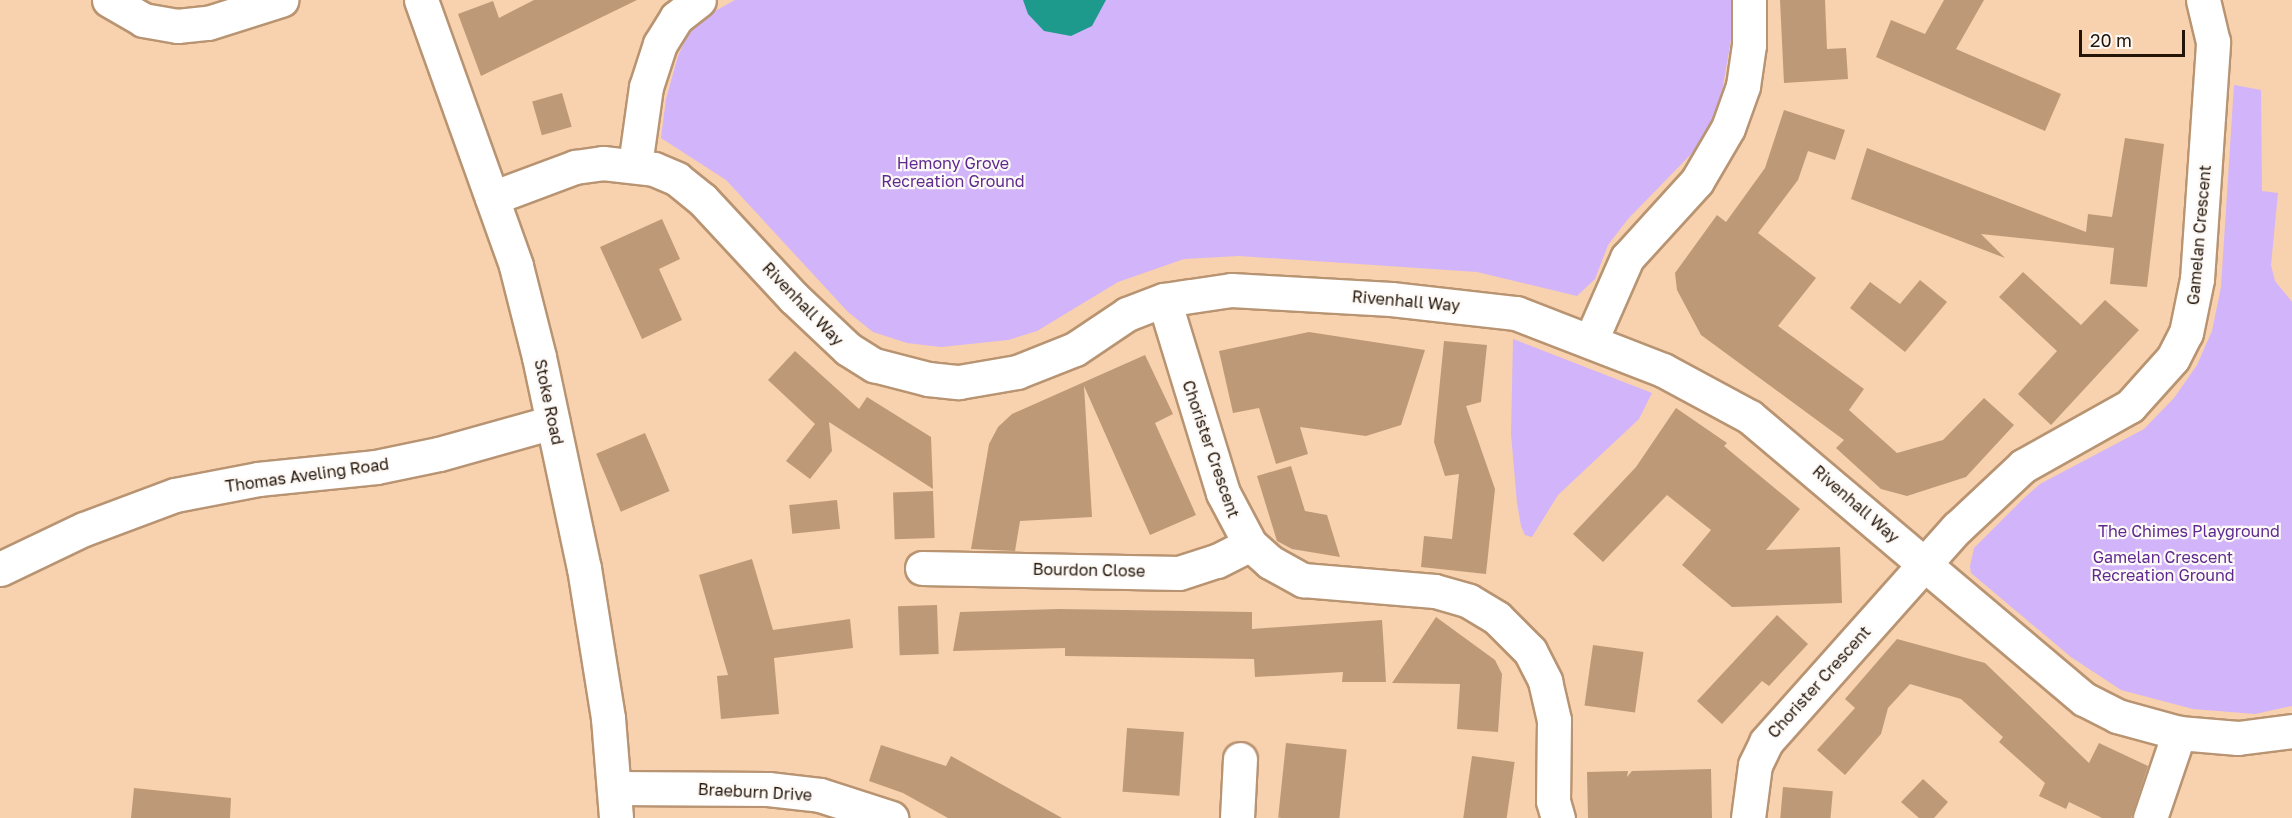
<!DOCTYPE html>
<style>
body{margin:0}
#map{position:relative;width:2292px;height:818px;overflow:hidden;background:#f8d1ae;font-family:"Golos Text",sans-serif}
div>[style]{position:absolute}
.green>*{inset:0;background:#d2b4fa}
.water>*{inset:0;background:#1e9a8d}
.building>*{inset:0;background:#be9978;transform-origin:0 0}
.roads{filter:drop-shadow(2px 0 #b89472) drop-shadow(-2px 0 #b89472) drop-shadow(0 2px #b89472) drop-shadow(0 -2px #b89472)}
.minor>*{height:33px;margin:-16.5px;padding:0 16.5px;transform-origin:16.5px;border-radius:16.5px;background:#fff}
span{translate:-50% -50%;white-space:nowrap;text-align:center;line-height:1.15;-webkit-text-stroke:4.5px #fdf9f6;paint-order:stroke}
.park-label{font-size:16px;color:#5e298e}
.street-label{font-size:16px;color:#231508}
.scale{position:absolute;left:2079px;top:30px;width:106px;height:27px;box-sizing:border-box;border:3px solid #231508;border-top:0;padding-left:8px;font-size:18px;line-height:21px;white-space:nowrap;color:#231508;-webkit-text-stroke:4px #fdf9f6;paint-order:stroke}
</style>
<div id="map">
<div class="green">
<div style="clip-path:polygon(735px 0,1731px 0,1732px 34px,1721px 97px,1706px 132px,1698px 147px,1628px 219px,1608px 245px,1595px 279px,1577px 296px,1477px 272px,1239px 256px,1184px 259px,1118px 282px,1037px 331px,1008px 340px,941px 347px,907px 343px,873px 332px,848px 312px,726px 180px,661px 138px,666px 99px,678px 56px,688px 35px,708px 15px)"></div>
<div style="clip-path:polygon(2234px 85px,2261px 90px,2262px 191px,2278px 193px,2271px 265px,2275px 281px,2292px 302px,2292px 706px,2255px 714px,2193px 709px,2121px 690px,2071px 657px,1971px 573px,1970px 566px,1974px 548px,2022px 500px,2040px 484px,2144px 429px,2174px 398px,2197px 365px,2212px 331px,2221px 287px)"></div>
<div style="clip-path:polygon(1513px 339px,1652px 393px,1639px 419px,1558px 495px,1532px 537px,1525px 535px,1521px 526px,1517px 503px,1511px 434px)"></div>
</div>
<div class="water">
<div style="clip-path:polygon(1023px 0,1106px 0,1092px 26px,1071px 36px,1044px 31px,1028px 14px)"></div>
</div>
<div class="building">
<div style="clip-path:polygon(534px 0,637px 0,481px 76px,458px 14px,493px 1px,499px 18px)"></div>
<div style="clip-path:polygon(1780px 0,1825px 0,1827px 49px,1846px 48px,1848px 79px,1784px 83px)"></div>
<div style="clip-path:polygon(1944px 0,1984px 0,1956px 49px,2061px 94px,2045px 131px,1876px 57px,1891px 20px,1925px 34px)"></div>
<div style="left:562px;top:93px;width:35px;height:31px;rotate:74deg"></div>
<div style="clip-path:polygon(1784px 110px,1845px 130px,1835px 160px,1808px 151px,1798px 180px,1758px 233px,1816px 278px,1778px 326px,1864px 389px,1849px 410px,1897px 453px,1943px 440px,1984px 398px,2014px 425px,1966px 477px,1907px 496px,1881px 489px,1836px 448px,1844px 440px,1701px 335px,1677px 290px,1675px 273px,1717px 215px,1726px 222px,1765px 168px)"></div>
<div style="clip-path:polygon(2125px 138px,2164px 144px,2147px 287px,2110px 284px,2114px 248px,1981px 234px,2005px 258px,1851px 199px,1867px 148px,2086px 232px,2088px 214px,2112px 217px)"></div>
<div style="clip-path:polygon(662px 219px,680px 259px,659px 269px,682px 320px,642px 339px,600px 247px)"></div>
<div style="clip-path:polygon(2023px 272px,2081px 325px,2105px 300px,2139px 330px,2051px 425px,2018px 394px,2057px 351px,1999px 297px)"></div>
<div style="clip-path:polygon(1920px 280px,1947px 302px,1905px 352px,1850px 308px,1870px 282px,1900px 304px)"></div>
<div style="clip-path:polygon(1309px 332px,1425px 350px,1401px 425px,1366px 436px,1300px 427px,1308px 454px,1276px 464px,1259px 408px,1233px 413px,1219px 351px)"></div>
<div style="clip-path:polygon(1444px 341px,1487px 345px,1481px 402px,1466px 406px,1495px 489px,1486px 574px,1421px 567px,1424px 536px,1452px 539px,1459px 474px,1445px 476px,1434px 442px)"></div>
<div style="clip-path:polygon(795px 351px,859px 409px,867px 397px,931px 437px,933px 489px,829px 422px,832px 451px,810px 479px,786px 461px,815px 424px,768px 380px)"></div>
<div style="clip-path:polygon(1145px 355px,1173px 414px,1155px 423px,1196px 515px,1150px 535px,1084px 386px,1092px 517px,1020px 521px,1015px 551px,971px 549px,989px 444px,998px 427px,1012px 414px)"></div>
<div style="clip-path:polygon(1676px 408px,1727px 443px,1724px 446px,1800px 509px,1766px 550px,1840px 547px,1842px 603px,1732px 607px,1682px 565px,1711px 530px,1667px 495px,1603px 562px,1573px 534px,1636px 467px)"></div>
<div style="left:645px;top:433px;width:63px;height:53px;rotate:67deg"></div>
<div style="clip-path:polygon(1291px 466px,1305px 511px,1327px 515px,1340px 557px,1292px 549px,1277px 541px,1257px 476px)"></div>
<div style="left:933px;top:491px;width:47px;height:40px;rotate:88deg"></div>
<div style="left:837px;top:500px;width:29px;height:48px;rotate:84deg"></div>
<div style="clip-path:polygon(752px 559px,773px 630px,850px 619px,853px 648px,774px 658px,779px 714px,721px 719px,717px 676px,728px 675px,699px 575px)"></div>
<div style="left:937px;top:605px;width:49px;height:39px;rotate:88deg"></div>
<div style="clip-path:polygon(1059px 609px,1252px 612px,1252px 629px,1382px 620px,1386px 682px,1342px 682px,1343px 672px,1255px 677px,1254px 659px,1065px 656px,1065px 648px,953px 651px,960px 612px)"></div>
<div style="clip-path:polygon(1777px 615px,1808px 644px,1769px 686px,1762px 681px,1722px 724px,1697px 701px)"></div>
<div style="clip-path:polygon(1436px 617px,1495px 660px,1502px 674px,1498px 732px,1457px 729px,1460px 684px,1392px 683px)"></div>
<div style="clip-path:polygon(1897px 639px,1985px 663px,2089px 763px,2099px 743px,2148px 766px,2131px 818px,2102px 818px,2069px 802px,2066px 809px,2039px 796px,2045px 783px,1999px 742px,2003px 737px,1961px 699px,1910px 684px,1888px 708px,1881px 734px,1845px 775px,1817px 750px,1855px 708px,1845px 699px)"></div>
<div style="left:1593px;top:645px;width:51px;height:61px;rotate:8deg"></div>
<div style="left:1127px;top:728px;width:57px;height:64px;rotate:4deg"></div>
<div style="left:1286px;top:743px;width:61px;height:75px;rotate:6deg"></div>
<div style="clip-path:polygon(881px 745px,946px 766px,951px 756px,1062px 818px,948px 818px,903px 793px,869px 781px)"></div>
<div style="left:1472px;top:756px;width:43px;height:63px;rotate:8deg"></div>
<div style="clip-path:polygon(1711px 769px,1712px 818px,1588px 818px,1587px 772px,1628px 771px,1627px 777px,1632px 771px)"></div>
<div style="clip-path:polygon(1923px 779px,1948px 802px,1934px 818px,1919px 818px,1901px 802px)"></div>
<div style="left:1783px;top:787px;width:50px;height:31px;rotate:5deg"></div>
<div style="clip-path:polygon(134px 788px,231px 798px,230px 818px,131px 818px)"></div>
</div>
<div class="roads">
<div class="minor">
<div style="left:109px;top:0;width:39px;rotate:30deg"></div>
<div style="left:143px;top:20px;width:35px;rotate:10deg"></div>
<div style="left:177px;top:26px;width:31px;rotate:-6deg"></div>
<div style="left:208px;top:23px;width:77px;rotate:-17.5deg"></div>
<div style="left:421px;top:0;width:282px;rotate:70.3deg"></div>
<div style="left:516px;top:266px;width:94px;rotate:75.8deg"></div>
<div style="left:539px;top:357px;width:216px;rotate:78deg"></div>
<div style="left:584px;top:568px;width:152px;rotate:80.9deg"></div>
<div style="left:608px;top:718px;width:100px;rotate:85.4deg"></div>
<div style="left:635px;top:165px;width:79px;rotate:-82deg"></div>
<div style="left:646px;top:87px;width:45px;rotate:-72deg"></div>
<div style="left:660px;top:44px;width:31px;rotate:-58deg"></div>
<div style="left:676px;top:18px;width:29px;rotate:-38deg"></div>
<div style="left:492px;top:198px;width:89px;rotate:-20.5deg"></div>
<div style="left:575px;top:167px;width:28px;rotate:-8deg"></div>
<div style="left:603px;top:163px;width:51px;rotate:6.7deg"></div>
<div style="left:654px;top:169px;width:25px;rotate:23deg"></div>
<div style="left:677px;top:179px;width:32px;rotate:39deg"></div>
<div style="left:702px;top:199px;width:135px;rotate:47.1deg"></div>
<div style="left:794px;top:298px;width:74px;rotate:43.4deg"></div>
<div style="left:848px;top:349px;width:31px;rotate:32deg"></div>
<div style="left:874px;top:365px;width:56px;rotate:14.5deg"></div>
<div style="left:928px;top:379px;width:31px;rotate:6deg"></div>
<div style="left:959px;top:382px;width:59px;rotate:-9.8deg"></div>
<div style="left:1017px;top:372px;width:62px;rotate:-21.6deg"></div>
<div style="left:1075px;top:349px;width:63px;rotate:-33.9deg"></div>
<div style="left:1127px;top:314px;width:40px;rotate:-21deg"></div>
<div style="left:1164px;top:300px;width:68px;rotate:-8.5deg"></div>
<div style="left:1231px;top:290px;width:160px;rotate:3.2deg"></div>
<div style="left:1391px;top:299px;width:126px;rotate:6.4deg"></div>
<div style="left:1516px;top:313px;width:158px;rotate:21.2deg"></div>
<div style="left:1663px;top:370px;width:99px;rotate:28.4deg"></div>
<div style="left:1750px;top:417px;width:437px;rotate:40.2deg"></div>
<div style="left:2084px;top:699px;width:37px;rotate:27deg"></div>
<div style="left:2117px;top:716px;width:64px;rotate:15.3deg"></div>
<div style="left:2179px;top:733px;width:59px;rotate:4.8deg"></div>
<div style="left:2238px;top:738px;width:54px;rotate:-7.4deg"></div>
<div style="left:1164px;top:300px;width:202px;rotate:73deg"></div>
<div style="left:1223px;top:493px;width:58px;rotate:62.1deg"></div>
<div style="left:1250px;top:544px;width:27px;rotate:42deg"></div>
<div style="left:1270px;top:562px;width:38px;rotate:29deg"></div>
<div style="left:1303px;top:580px;width:132px;rotate:4.8deg"></div>
<div style="left:1435px;top:591px;width:35px;rotate:16deg"></div>
<div style="left:1469px;top:601px;width:33px;rotate:31deg"></div>
<div style="left:1497px;top:618px;width:47px;rotate:45deg"></div>
<div style="left:1530px;top:651px;width:34px;rotate:63deg"></div>
<div style="left:1545px;top:681px;width:40px;rotate:77deg"></div>
<div style="left:1554px;top:720px;width:81px;rotate:90.7deg"></div>
<div style="left:1553px;top:801px;width:18px;rotate:74deg"></div>
<div style="left:1591px;top:340px;width:90px;rotate:-66.3deg"></div>
<div style="left:1627px;top:258px;width:104px;rotate:-47.7deg"></div>
<div style="left:1697px;top:181px;width:61px;rotate:-59.7deg"></div>
<div style="left:1728px;top:128px;width:45px;rotate:-70.3deg"></div>
<div style="left:1743px;top:86px;width:41px;rotate:-81.7deg"></div>
<div style="left:1749px;top:45px;width:45px;rotate:-90deg"></div>
<div style="left:922px;top:568px;width:257px;rotate:1.1deg"></div>
<div style="left:1179px;top:573px;width:40px;rotate:-18deg"></div>
<div style="left:1217px;top:561px;width:37px;rotate:-27deg"></div>
<div style="left:0;top:569px;width:93px;rotate:-25.5deg"></div>
<div style="left:84px;top:529px;width:97px;rotate:-20.5deg"></div>
<div style="left:175px;top:495px;width:85px;rotate:-10.9deg"></div>
<div style="left:258px;top:479px;width:119px;rotate:-5.8deg"></div>
<div style="left:376px;top:467px;width:64px;rotate:-11.7deg"></div>
<div style="left:439px;top:454px;width:118px;rotate:-15.7deg"></div>
<div style="left:615px;top:788px;width:153px;rotate:0.4deg"></div>
<div style="left:768px;top:789px;width:52px;rotate:6.6deg"></div>
<div style="left:820px;top:795px;width:75px;rotate:17.9deg"></div>
<div style="left:1237px;top:818px;width:59px;rotate:-87.1deg"></div>
<div style="left:1748px;top:818px;width:53px;rotate:-82.5deg"></div>
<div style="left:1755px;top:765px;width:25px;rotate:-64deg"></div>
<div style="left:1766px;top:742px;width:287px;rotate:-48.3deg"></div>
<div style="left:1957px;top:528px;width:91px;rotate:-43.2deg"></div>
<div style="left:2023px;top:466px;width:123px;rotate:-29.3deg"></div>
<div style="left:2130px;top:406px;width:64px;rotate:-48.1deg"></div>
<div style="left:2173px;top:358px;width:28px;rotate:-63deg"></div>
<div style="left:2186px;top:333px;width:55px;rotate:-78.5deg"></div>
<div style="left:2197px;top:279px;width:238px;rotate:-86.1deg"></div>
<div style="left:2213px;top:42px;width:43px;rotate:-103.4deg"></div>
<div style="left:2150px;top:818px;width:90px;rotate:-71.2deg"></div>
</div>
</div>
<div class="park-label">
<span style="left:953px;top:172px">Hemony Grove<br>Recreation Ground</span>
<span style="left:2189px;top:531px">The Chimes Playground</span>
<span style="left:2163px;top:566px">Gamelan Crescent<br>Recreation Ground</span>
</div>
<div class="street-label">
<span style="left:2199px;top:235px;rotate:-85deg">Gamelan Crescent</span>
<span style="left:1406px;top:301px;rotate:5deg">Rivenhall Way</span>
<span style="left:803px;top:304px;rotate:46deg">Rivenhall Way</span>
<span style="left:549px;top:402px;rotate:78deg">Stoke Road</span>
<span style="left:1211px;top:449px;rotate:71deg">Chorister Crescent</span>
<span style="left:307px;top:475px;rotate:-8deg">Thomas Aveling Road</span>
<span style="left:1856px;top:504px;rotate:41deg">Rivenhall Way</span>
<span style="left:1089px;top:570px;rotate:1deg">Bourdon Close</span>
<span style="left:1819px;top:682px;rotate:-48deg">Chorister Crescent</span>
<span style="left:755px;top:792px;rotate:3deg">Braeburn Drive</span>
</div>
<div class="scale">20 m</div>
</div>
